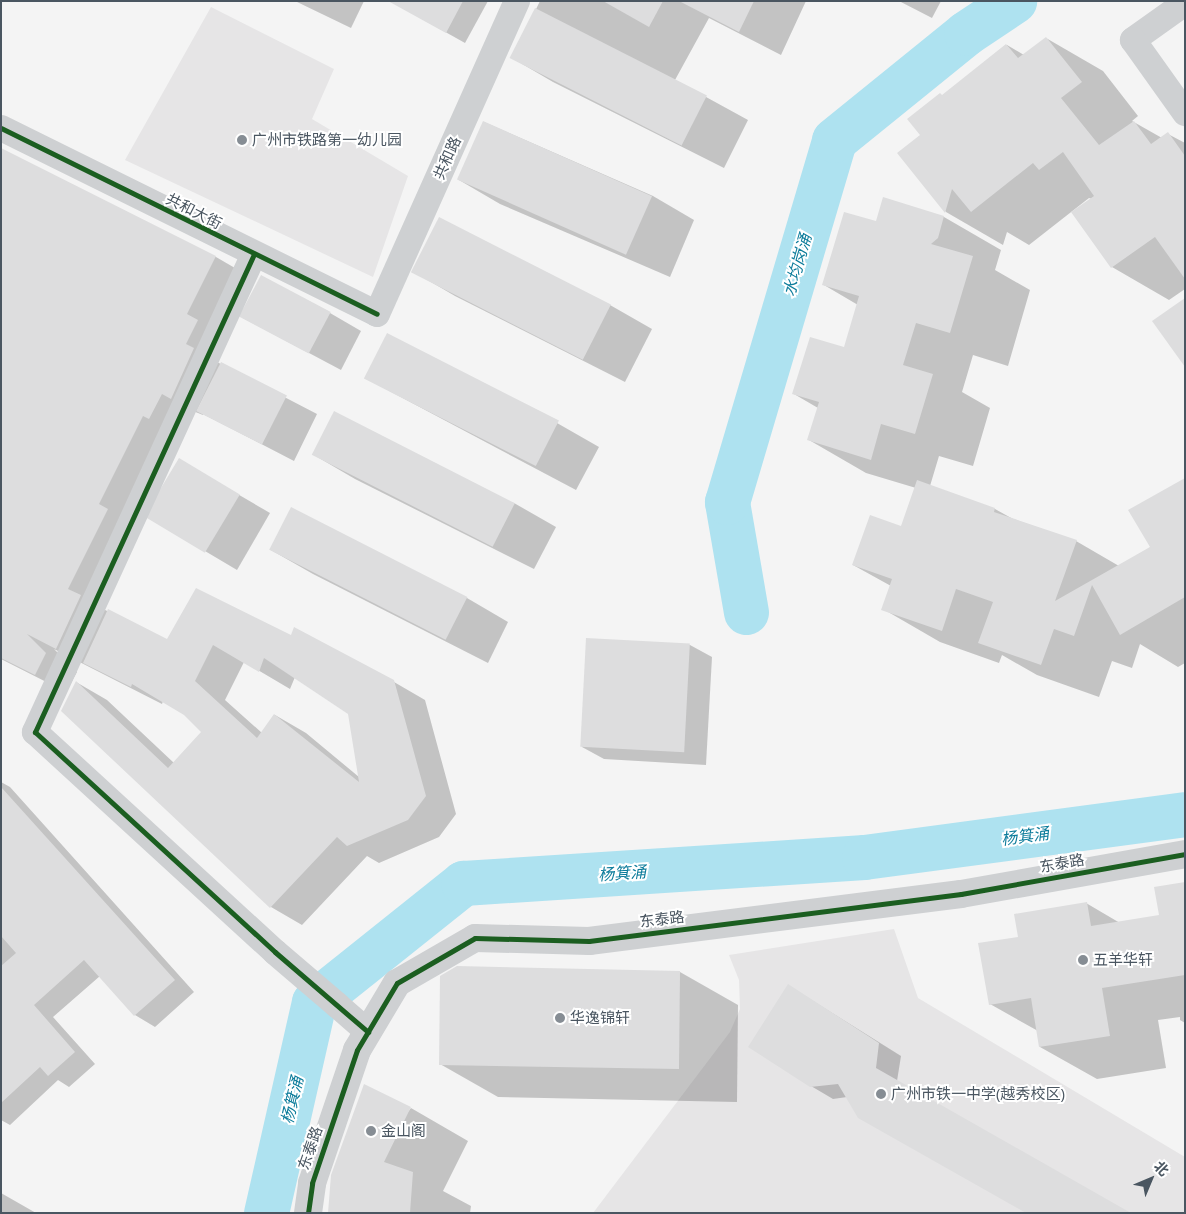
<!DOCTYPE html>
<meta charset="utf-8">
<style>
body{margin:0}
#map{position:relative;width:1186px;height:1214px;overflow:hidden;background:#f4f4f4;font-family:"Open Sans","Noto Sans SC",sans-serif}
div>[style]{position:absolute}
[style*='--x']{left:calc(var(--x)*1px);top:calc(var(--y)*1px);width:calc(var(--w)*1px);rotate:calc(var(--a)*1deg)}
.education>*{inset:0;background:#e6e5e6}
.shadow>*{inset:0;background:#0003}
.river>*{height:45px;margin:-22.5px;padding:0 22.5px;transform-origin:22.5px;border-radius:22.5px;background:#aee2f0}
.building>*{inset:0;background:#ddddde;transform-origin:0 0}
.minor>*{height:26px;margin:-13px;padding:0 13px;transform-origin:13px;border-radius:13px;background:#ced0d2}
.tertiary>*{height:28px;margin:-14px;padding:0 14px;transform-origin:14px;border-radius:14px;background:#ced0d2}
.minor-bridge>*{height:26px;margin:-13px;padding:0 13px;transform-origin:13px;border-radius:13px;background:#ced0d2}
.cycleway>*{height:5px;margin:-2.5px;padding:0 2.5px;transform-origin:2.5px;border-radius:2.5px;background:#1b5e20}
.dots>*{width:14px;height:14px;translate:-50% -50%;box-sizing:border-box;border:2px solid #fff;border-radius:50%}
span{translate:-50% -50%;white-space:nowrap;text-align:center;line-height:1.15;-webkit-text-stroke:4px #fff;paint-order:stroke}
.poi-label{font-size:15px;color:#4a5661}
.left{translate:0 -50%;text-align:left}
.street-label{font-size:15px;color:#4a5661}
.water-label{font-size:16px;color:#0c7c9b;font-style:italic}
.frame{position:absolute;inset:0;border:2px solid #4a5661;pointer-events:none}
.north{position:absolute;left:1126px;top:1154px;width:50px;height:50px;-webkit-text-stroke:4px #fff;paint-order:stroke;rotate:45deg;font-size:14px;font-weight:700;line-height:20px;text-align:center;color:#4a5661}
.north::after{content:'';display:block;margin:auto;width:18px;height:22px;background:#4a5661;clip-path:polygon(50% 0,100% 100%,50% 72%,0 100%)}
</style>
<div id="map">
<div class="education">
<i style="clip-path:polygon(211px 7px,334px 69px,312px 119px,408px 176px,373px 277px,125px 160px)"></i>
<i style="clip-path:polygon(894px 929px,918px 998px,1185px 1157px,1185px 1213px,593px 1213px,730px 1032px,740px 1009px,739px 980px,729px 955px)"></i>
</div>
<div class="shadow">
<i style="clip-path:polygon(295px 1px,364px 1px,351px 28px)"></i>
<i style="clip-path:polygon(390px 1px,488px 1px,465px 43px)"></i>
<i style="clip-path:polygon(540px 1px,806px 1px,781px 55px,709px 18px,675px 80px,748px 120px,724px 168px,553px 82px,512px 58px)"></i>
<i style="clip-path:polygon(899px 1px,941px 1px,932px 18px)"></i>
<i style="clip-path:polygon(1046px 38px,1103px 71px,1138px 116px,1132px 121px,1162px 138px,1168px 134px,1185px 143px,1185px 289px,1169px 300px,1112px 267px,1092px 199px,1089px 198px,1029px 245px,1007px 232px,1003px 245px,946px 212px,899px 153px,921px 135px,943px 96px,1007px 45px,1024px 55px)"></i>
<i style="clip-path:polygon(484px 122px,653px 196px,694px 220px,670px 277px,500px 204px,459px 180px)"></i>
<i style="clip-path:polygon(evenodd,1px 149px,216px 257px,247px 275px,217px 362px,317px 414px,294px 461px,203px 414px,203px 415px,193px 411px,99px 607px,168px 641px,291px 637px,394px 682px,425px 700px,456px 814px,439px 837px,379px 863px,367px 856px,302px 925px,271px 907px,76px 682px,107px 700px,174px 763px,203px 732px,185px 714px,163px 701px,162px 704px,54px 649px,77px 672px,66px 692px,1px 659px,1px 149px,244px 662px,290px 689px,295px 677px,349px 713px,359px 777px,306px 733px,275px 715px,262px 733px,225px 700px,244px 662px)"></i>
<i style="clip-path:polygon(884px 199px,944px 217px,1001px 250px,995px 270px,1030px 290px,1008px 366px,973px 355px,962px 392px,990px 408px,973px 466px,939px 456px,930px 486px,995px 509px,1013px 519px,1076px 541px,1119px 566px,1151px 547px,1185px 479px,1185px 663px,1178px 667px,1140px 644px,1132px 668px,1112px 661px,1099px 697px,1037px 675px,1002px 655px,999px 663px,940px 642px,883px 609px,891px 586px,853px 565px,902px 528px,916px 488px,866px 473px,809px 440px,818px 408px,794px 394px,845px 348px,858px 305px,824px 285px,876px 223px)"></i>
<i style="clip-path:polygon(414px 272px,610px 305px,652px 329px,625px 382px,455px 296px)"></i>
<i style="clip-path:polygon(330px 313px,361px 331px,341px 370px,243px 318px)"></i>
<i style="clip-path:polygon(365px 378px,557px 423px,599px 447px,576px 490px)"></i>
<i style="clip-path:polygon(314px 455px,514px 503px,556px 527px,534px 569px,355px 479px)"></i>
<i style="clip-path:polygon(210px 478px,270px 513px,237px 570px,151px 519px)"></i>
<i style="clip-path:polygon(292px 509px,467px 598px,508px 622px,488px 663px,313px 574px,271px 550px)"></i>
<i style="clip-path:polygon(587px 639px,690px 645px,712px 657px,706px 765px,604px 759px,582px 747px)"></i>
<i style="clip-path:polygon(1px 782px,10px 787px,194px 992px,155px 1027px,135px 1015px,100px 976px,53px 1017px,95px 1064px,69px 1087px,58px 1080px,10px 1125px,1px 1120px)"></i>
<i style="clip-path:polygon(1185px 883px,1185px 1023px,1180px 1020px,1180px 1017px,1158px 1020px,1166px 1068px,1097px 1079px,1040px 1047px,1038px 1031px,990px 1004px,1020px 938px,1086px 903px,1120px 923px,1161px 916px)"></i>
<i style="clip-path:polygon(457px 968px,680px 972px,738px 1005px,737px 1102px,498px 1097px,440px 1064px)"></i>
<i style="clip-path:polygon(789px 986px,901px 1056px,897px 1081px,847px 1097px,833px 1099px,811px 1086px)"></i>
<i style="clip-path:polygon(411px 1108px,468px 1141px,443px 1191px,471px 1206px,470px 1213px,330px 1213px)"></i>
<i style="clip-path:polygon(1px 1193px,36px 1213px,1px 1213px)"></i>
</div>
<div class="river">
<i style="--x:746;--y:612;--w:112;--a:-99.8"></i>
<i style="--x:727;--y:502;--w:377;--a:-73.5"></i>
<i style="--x:834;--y:140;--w:170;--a:-39"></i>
<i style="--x:966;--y:33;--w:58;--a:-33.7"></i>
<i style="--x:266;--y:1213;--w:216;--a:-77.2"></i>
<i style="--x:314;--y:1002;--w:191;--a:-38.6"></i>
<i style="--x:463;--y:883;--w:402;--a:-3.7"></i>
<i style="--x:864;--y:857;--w:324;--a:-7.6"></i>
</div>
<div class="building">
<i style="clip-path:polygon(388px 1px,463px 1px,446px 33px)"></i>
<i style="clip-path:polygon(603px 1px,663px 1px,649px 27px)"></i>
<i style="clip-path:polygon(679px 1px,754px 1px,739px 32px)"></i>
<i style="left:535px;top:8px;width:193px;height:56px;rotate:27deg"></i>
<i style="clip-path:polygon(1046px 37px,1082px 82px,1061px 98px,1099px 145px,1134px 121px,1151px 144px,1168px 132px,1185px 156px,1185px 279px,1155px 237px,1111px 268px,1071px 212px,1094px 196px,1063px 152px,1039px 170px,1033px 163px,971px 212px,952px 189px,945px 213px,897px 153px,920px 135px,907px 119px,940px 93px,942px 95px,1006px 44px,1018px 58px)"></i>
<i style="left:483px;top:121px;width:185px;height:64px;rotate:24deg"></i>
<i style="clip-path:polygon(1px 148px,216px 256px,187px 314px,198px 320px,186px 344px,194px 348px,171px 399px,162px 394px,149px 419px,143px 416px,99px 504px,108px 509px,68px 589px,81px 595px,56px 649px,27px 634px,46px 653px,35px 675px,1px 658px)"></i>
<i style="clip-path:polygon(883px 197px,944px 216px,938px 238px,931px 244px,973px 256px,950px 333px,916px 323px,903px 365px,933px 374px,915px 434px,881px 424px,871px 460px,807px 440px,819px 402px,792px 394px,810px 337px,844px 347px,859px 296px,822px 285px,844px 212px,876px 221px)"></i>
<i style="left:439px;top:217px;width:193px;height:62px;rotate:27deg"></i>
<i style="left:261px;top:275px;width:79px;height:47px;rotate:28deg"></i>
<i style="clip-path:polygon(1185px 298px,1185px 367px,1152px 321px)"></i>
<i style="left:387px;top:333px;width:193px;height:51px;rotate:27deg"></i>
<i style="left:221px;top:362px;width:74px;height:55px;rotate:27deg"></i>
<i style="left:334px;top:411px;width:203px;height:49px;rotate:27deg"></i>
<i style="left:179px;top:458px;width:71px;height:68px;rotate:31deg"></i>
<i style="clip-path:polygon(1185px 478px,1185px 597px,1120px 635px,1092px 585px,1074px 636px,1054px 629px,1041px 665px,978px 643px,993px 602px,956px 589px,942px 631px,881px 610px,892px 579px,852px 565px,870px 515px,901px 526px,917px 480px,995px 508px,994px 512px,1077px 540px,1055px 601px,1150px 547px,1128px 510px)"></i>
<i style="left:291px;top:507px;width:198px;height:48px;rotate:27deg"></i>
<i style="clip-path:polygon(evenodd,196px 588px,291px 635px,294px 627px,394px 680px,426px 796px,408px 820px,347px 846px,337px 837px,270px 908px,61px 711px,76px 681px,168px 768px,201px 732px,184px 715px,132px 684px,131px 687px,83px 663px,108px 609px,167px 639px,196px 588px,213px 645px,259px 672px,264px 658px,348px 714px,359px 782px,274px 714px,257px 738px,195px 681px,213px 645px)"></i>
<i style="left:586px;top:638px;width:104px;height:109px;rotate:3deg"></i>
<i style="clip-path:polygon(1px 787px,175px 980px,134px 1016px,84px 960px,34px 1005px,75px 1052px,48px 1076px,40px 1067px,1px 1103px,1px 966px,16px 953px,1px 936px)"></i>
<i style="clip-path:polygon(1185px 882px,1185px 975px,1102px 988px,1110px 1036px,1039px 1047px,1031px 998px,989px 1005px,978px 943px,1018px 937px,1014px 914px,1087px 902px,1091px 926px,1159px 915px,1154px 887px)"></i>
<i style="clip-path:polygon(457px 966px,680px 971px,679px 1069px,439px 1065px,440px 976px)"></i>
<i style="clip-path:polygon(788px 984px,879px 1043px,876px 1068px,1131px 1213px,1026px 1213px,858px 1118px,838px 1084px,810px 1087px,748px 1047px)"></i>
<i style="clip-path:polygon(364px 1084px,411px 1107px,384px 1162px,413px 1172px,410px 1213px,328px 1213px,331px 1175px)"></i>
</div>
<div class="minor">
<i style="--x:1185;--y:3;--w:64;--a:144.6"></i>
<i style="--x:1133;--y:40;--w:90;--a:54.5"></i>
<i style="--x:1;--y:128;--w:419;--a:26.3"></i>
<i style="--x:377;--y:314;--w:343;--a:-65.9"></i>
<i style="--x:254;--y:254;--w:526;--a:114.62"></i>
<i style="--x:35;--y:732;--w:326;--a:42.5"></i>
<i style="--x:337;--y:1005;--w:41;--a:41.1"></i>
</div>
<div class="tertiary">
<i style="--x:308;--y:1213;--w:30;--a:-82"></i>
<i style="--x:312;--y:1183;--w:140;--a:-71.3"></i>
<i style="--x:357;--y:1050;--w:78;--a:-59.2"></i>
<i style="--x:397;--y:983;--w:90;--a:-30"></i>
<i style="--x:475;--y:938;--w:114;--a:1.5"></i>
<i style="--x:589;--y:941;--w:375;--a:-7.2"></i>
<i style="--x:961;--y:894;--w:228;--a:-10.1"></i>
</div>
<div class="minor-bridge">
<i style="--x:275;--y:952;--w:82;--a:40.5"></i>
</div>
<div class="cycleway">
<i style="--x:1;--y:128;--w:419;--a:26.3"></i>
<i style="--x:254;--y:254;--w:526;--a:114.62"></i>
<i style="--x:35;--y:732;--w:326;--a:42.5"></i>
<i style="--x:275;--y:952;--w:123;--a:40.7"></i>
<i style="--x:308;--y:1213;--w:30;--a:-82"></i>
<i style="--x:312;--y:1183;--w:140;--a:-71.3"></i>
<i style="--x:357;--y:1050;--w:78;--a:-59.2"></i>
<i style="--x:397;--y:983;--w:90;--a:-30"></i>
<i style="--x:475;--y:938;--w:114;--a:1.5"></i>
<i style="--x:589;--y:941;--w:375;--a:-7.2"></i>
<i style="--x:961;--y:894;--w:228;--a:-10.1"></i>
</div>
<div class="dots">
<i style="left:242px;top:140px;background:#868d94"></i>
<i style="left:1083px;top:960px;background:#868d94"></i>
<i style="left:560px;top:1018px;background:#868d94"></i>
<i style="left:881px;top:1094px;background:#868d94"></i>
<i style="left:371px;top:1131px;background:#868d94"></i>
</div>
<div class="poi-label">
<span class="left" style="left:252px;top:140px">广州市铁路第一幼儿园</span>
<span class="left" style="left:1093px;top:960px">五羊华轩</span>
<span class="left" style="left:570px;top:1018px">华逸锦轩</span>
<span class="left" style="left:891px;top:1094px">广州市铁一中学(越秀校区)</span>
<span class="left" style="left:381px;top:1131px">金山阁</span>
</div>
<div class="street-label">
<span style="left:447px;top:158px;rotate:-66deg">共和路</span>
<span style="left:194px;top:211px;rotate:27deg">共和大街</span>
<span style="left:1062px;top:863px;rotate:-10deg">东泰路</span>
<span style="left:662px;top:919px;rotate:-7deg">东泰路</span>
<span style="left:310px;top:1148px;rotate:-71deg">东泰路</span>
</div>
<div class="water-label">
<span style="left:797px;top:265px;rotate:-74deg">水均岗涌</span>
<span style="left:1025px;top:836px;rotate:-8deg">杨箕涌</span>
<span style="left:622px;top:873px;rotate:-4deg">杨箕涌</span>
<span style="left:292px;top:1100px;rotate:-77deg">杨箕涌</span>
</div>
<div class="frame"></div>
<div class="north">北</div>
</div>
